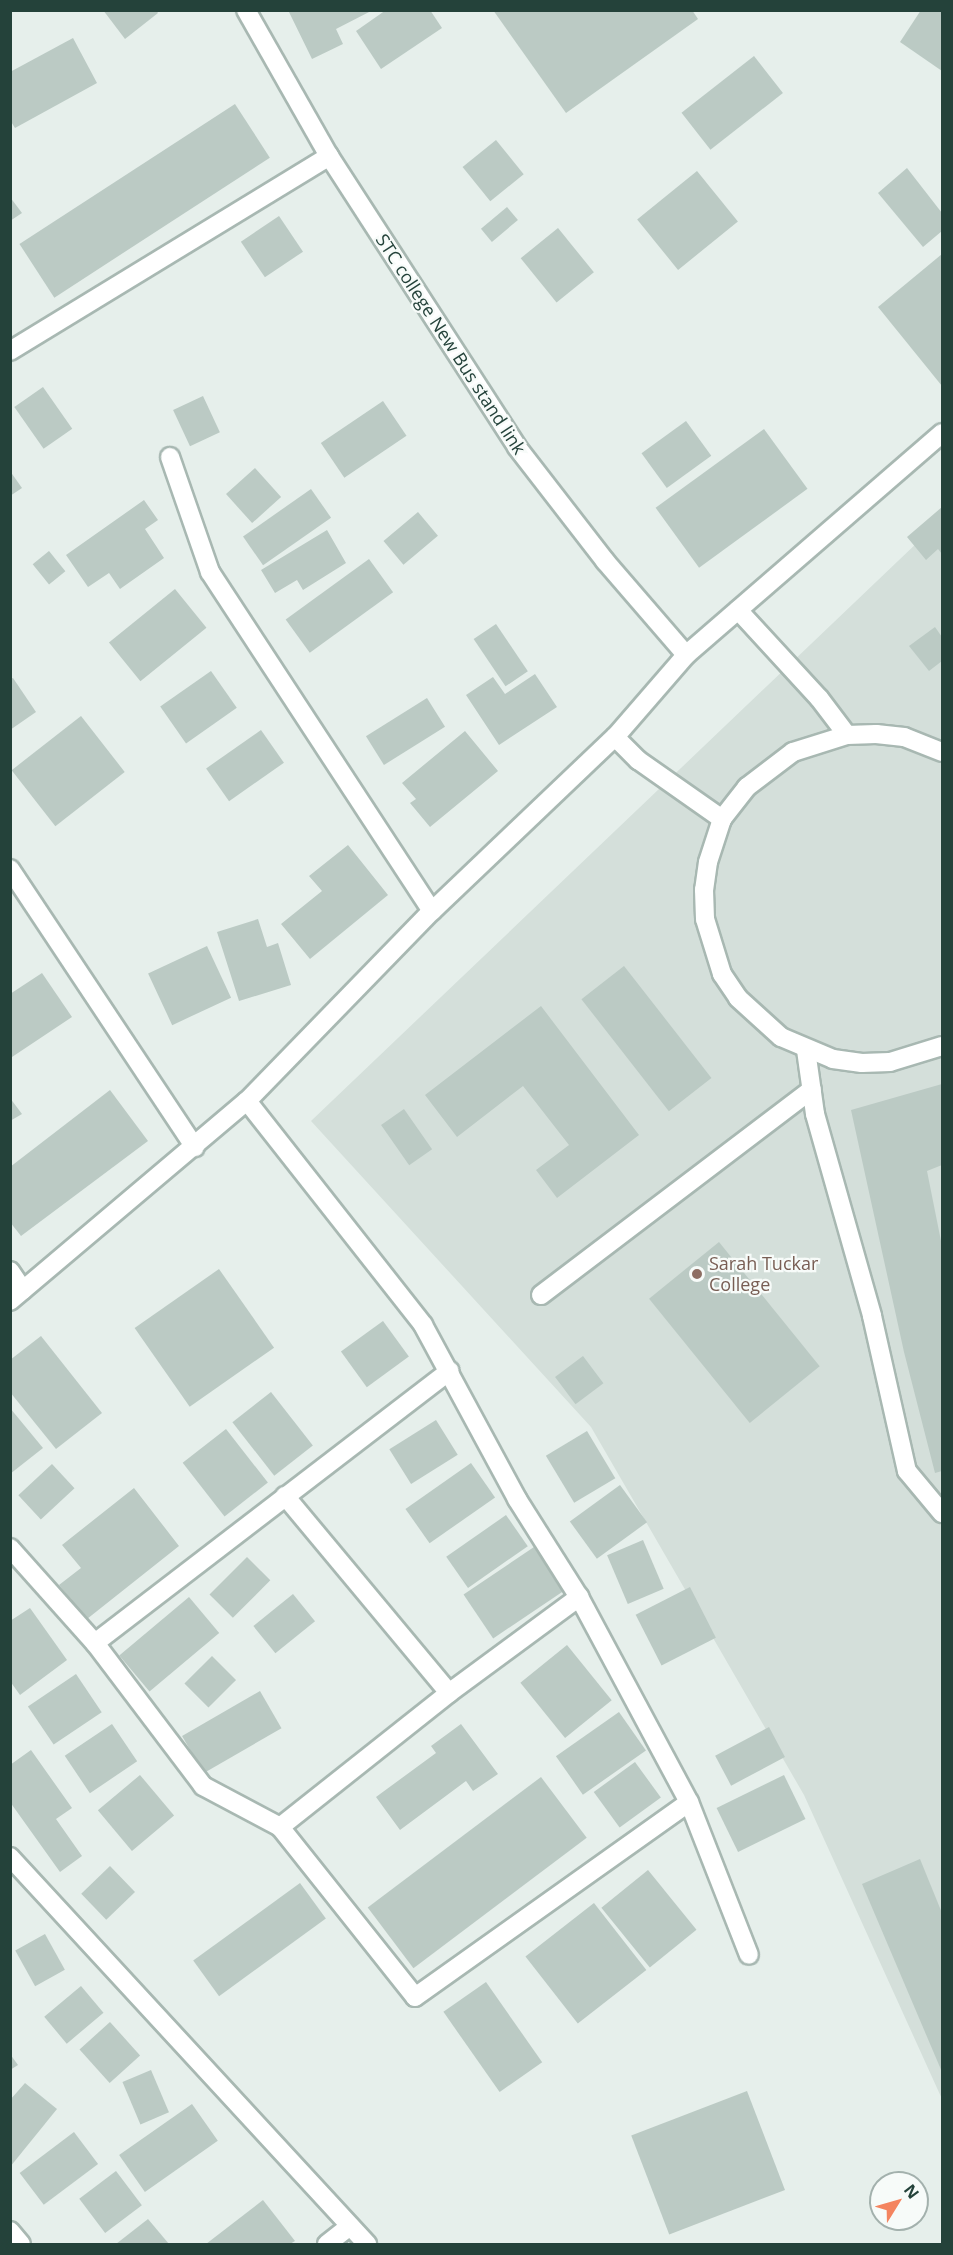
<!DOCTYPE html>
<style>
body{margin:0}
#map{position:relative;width:953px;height:2255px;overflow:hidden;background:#e6efeb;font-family:"Open Sans",sans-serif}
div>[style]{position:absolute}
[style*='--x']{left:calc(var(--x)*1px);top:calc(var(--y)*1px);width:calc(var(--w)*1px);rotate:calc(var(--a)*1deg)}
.built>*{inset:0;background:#d4dfda}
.building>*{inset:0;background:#bbcac4;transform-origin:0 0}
.roads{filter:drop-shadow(2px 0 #a8b8b2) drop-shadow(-2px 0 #a8b8b2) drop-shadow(0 2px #a8b8b2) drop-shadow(0 -2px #a8b8b2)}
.street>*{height:18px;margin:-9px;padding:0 9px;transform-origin:9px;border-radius:9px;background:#fff}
.secondary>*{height:18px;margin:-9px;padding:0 9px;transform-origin:9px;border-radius:9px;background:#fff}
.dots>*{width:16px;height:16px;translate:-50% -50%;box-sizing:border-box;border:3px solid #f7fbf9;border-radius:50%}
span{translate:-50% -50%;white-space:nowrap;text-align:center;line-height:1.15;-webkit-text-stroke:4.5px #f7fbf9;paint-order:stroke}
.street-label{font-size:18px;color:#24423a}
.education-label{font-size:18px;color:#785e54}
.left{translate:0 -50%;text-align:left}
.frame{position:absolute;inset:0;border:12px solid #24423a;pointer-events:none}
.north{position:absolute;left:869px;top:2171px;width:60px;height:60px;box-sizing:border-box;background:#f7fbf9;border:2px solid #a3b1ad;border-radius:50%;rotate:53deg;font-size:16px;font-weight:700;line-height:24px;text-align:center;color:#24423a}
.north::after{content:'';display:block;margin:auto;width:21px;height:27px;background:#f4845f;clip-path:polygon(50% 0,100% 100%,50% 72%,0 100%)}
</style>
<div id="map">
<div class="built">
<i style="clip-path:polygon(942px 519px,942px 2099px,804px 1795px,591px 1427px,311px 1121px)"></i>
</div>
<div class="building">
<i style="clip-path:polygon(103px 10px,156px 10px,158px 13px,125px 39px)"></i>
<i style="clip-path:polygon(288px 10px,373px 10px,336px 29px,343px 44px,312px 59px)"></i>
<i style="clip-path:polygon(386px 10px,430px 10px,442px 28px,381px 69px,356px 31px)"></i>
<i style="clip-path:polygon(493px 10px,692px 10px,698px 19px,566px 113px)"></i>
<i style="clip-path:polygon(921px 10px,942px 10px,942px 71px,900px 42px)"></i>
<i style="clip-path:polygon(73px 38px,97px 83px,15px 128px,10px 120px,10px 72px)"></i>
<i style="left:754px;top:56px;width:47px;height:92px;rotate:52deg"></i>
<i style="left:235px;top:104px;width:64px;height:257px;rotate:57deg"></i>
<i style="left:496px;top:140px;width:44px;height:43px;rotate:51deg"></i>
<i style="clip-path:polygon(907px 168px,942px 213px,942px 231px,923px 247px,878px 193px)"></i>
<i style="left:697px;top:171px;width:65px;height:77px;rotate:51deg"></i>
<i style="clip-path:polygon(10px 197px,22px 213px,10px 221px)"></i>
<i style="left:507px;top:207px;width:17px;height:34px;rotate:50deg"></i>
<i style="left:279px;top:216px;width:43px;height:46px;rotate:56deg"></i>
<i style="left:558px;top:228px;width:57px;height:48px;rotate:51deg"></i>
<i style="clip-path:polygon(942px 254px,942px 386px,878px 307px)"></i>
<i style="left:43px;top:387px;width:51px;height:35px;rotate:55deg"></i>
<i style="left:203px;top:396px;width:40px;height:33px;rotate:65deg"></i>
<i style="left:383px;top:401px;width:42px;height:75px;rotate:56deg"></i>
<i style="left:686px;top:421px;width:43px;height:55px;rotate:54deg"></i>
<i style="left:764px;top:429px;width:74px;height:134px;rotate:54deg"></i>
<i style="left:255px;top:468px;width:39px;height:39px;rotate:48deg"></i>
<i style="clip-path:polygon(10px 471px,22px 488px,10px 496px)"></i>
<i style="left:311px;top:489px;width:35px;height:83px;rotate:55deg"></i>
<i style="clip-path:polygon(144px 500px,158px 520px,145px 529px,164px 558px,120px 589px,109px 573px,88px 587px,66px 555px)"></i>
<i style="clip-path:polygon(942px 507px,942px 554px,938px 549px,926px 560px,907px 537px)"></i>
<i style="left:418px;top:512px;width:31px;height:45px;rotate:50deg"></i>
<i style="clip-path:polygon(327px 530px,346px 563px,303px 590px,297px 580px,275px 593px,261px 570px)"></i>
<i style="left:49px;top:551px;width:26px;height:21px;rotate:51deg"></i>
<i style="left:369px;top:559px;width:41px;height:103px;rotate:54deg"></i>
<i style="left:175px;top:589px;width:50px;height:85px;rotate:51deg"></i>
<i style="left:496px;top:624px;width:57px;height:27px;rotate:56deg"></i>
<i style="clip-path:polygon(935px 627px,942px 637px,942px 661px,929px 671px,909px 646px)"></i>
<i style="left:211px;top:671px;width:45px;height:62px;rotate:55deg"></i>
<i style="clip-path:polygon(535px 674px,557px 707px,499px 745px,466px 695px,493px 677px,505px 694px)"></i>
<i style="clip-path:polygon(13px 678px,36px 712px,10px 730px,10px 679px)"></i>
<i style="left:427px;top:698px;width:34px;height:72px;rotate:58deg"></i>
<i style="left:81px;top:716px;width:71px;height:88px;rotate:52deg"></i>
<i style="left:261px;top:730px;width:40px;height:67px;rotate:55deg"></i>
<i style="clip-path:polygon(465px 731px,498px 771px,430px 827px,410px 803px,416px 799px,402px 783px)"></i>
<i style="clip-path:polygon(348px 845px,388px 895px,310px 959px,281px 924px,322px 891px,309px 876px)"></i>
<i style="clip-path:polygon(258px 919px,267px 947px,278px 943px,291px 985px,239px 1001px,217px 932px)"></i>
<i style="left:207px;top:946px;width:57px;height:65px;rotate:65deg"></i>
<i style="left:624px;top:966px;width:142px;height:54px;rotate:52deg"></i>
<i style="clip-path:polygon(42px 973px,72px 1017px,12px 1057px,10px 994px)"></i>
<i style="clip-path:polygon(541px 1006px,639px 1135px,557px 1198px,536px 1170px,569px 1145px,523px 1086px,457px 1137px,425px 1095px)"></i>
<i style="clip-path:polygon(942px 1084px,942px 1165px,927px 1171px,942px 1246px,942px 1471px,935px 1473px,904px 1352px,851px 1110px)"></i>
<i style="clip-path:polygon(110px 1090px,148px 1141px,21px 1236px,10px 1222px,10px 1167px)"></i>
<i style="clip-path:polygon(10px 1098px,22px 1114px,10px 1121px)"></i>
<i style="left:404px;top:1109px;width:49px;height:28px;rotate:55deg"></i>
<i style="left:719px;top:1242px;width:160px;height:90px;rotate:51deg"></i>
<i style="left:219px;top:1269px;width:96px;height:103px;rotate:55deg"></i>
<i style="left:383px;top:1321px;width:44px;height:52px;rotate:54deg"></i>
<i style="clip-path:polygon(41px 1336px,102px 1413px,56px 1449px,10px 1392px,10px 1360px)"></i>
<i style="left:583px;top:1356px;width:34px;height:35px;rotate:53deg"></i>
<i style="left:271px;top:1392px;width:68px;height:49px;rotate:52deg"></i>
<i style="clip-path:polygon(10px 1408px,43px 1448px,10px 1474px)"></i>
<i style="left:436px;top:1420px;width:41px;height:55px;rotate:58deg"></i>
<i style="left:226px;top:1429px;width:68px;height:55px;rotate:52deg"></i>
<i style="left:587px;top:1431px;width:55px;height:48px;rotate:59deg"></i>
<i style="left:471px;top:1463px;width:42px;height:80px;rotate:55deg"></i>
<i style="left:52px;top:1464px;width:33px;height:46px;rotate:47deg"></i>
<i style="left:620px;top:1485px;width:46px;height:62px;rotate:54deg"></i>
<i style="clip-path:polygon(134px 1488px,179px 1546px,87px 1619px,59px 1585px,81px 1568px,62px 1545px)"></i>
<i style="left:506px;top:1515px;width:38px;height:73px;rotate:55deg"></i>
<i style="left:643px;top:1540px;width:53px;height:39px;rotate:67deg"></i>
<i style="left:534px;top:1547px;width:53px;height:85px;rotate:56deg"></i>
<i style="left:247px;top:1557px;width:33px;height:53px;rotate:45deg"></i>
<i style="left:690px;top:1587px;width:57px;height:61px;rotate:63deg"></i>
<i style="left:293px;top:1594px;width:35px;height:51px;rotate:51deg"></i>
<i style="left:189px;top:1597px;width:47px;height:91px;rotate:50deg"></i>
<i style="clip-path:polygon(30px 1608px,67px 1660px,20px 1695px,10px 1681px,10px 1621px)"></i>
<i style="left:567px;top:1645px;width:71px;height:60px;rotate:51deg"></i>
<i style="left:212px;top:1656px;width:34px;height:39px;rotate:45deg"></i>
<i style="left:76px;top:1674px;width:46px;height:58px;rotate:56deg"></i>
<i style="left:260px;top:1691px;width:43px;height:90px;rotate:60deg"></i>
<i style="left:619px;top:1712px;width:47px;height:77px;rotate:55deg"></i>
<i style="left:112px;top:1724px;width:45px;height:57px;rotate:56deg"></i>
<i style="clip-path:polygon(461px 1724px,498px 1774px,473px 1791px,466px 1781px,400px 1830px,376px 1797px,436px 1753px,431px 1746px)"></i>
<i style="left:769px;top:1727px;width:34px;height:61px;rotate:62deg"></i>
<i style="clip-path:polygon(31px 1750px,72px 1808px,56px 1819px,82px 1856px,60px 1872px,10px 1802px,10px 1765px)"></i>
<i style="left:635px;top:1762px;width:44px;height:51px;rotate:54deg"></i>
<i style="left:140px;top:1775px;width:53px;height:55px;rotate:50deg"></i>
<i style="left:784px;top:1775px;width:49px;height:75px;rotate:64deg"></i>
<i style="left:541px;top:1777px;width:76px;height:217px;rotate:53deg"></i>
<i style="clip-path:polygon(920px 1859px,942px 1913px,942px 2072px,862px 1884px)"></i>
<i style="left:110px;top:1866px;width:36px;height:40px;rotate:46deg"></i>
<i style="left:648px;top:1870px;width:77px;height:60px;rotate:51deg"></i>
<i style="left:300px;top:1883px;width:44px;height:132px;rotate:54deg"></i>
<i style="left:594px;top:1903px;width:85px;height:87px;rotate:52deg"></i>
<i style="left:45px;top:1934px;width:41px;height:34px;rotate:61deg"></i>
<i style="left:486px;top:1982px;width:98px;height:52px;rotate:55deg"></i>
<i style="left:81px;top:1986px;width:35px;height:48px;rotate:50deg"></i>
<i style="left:110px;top:2022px;width:45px;height:41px;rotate:48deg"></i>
<i style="clip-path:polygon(10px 2054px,18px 2065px,10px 2070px)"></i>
<i style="left:151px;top:2070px;width:46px;height:31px;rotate:67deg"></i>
<i style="clip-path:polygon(25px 2083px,57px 2109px,10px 2167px,10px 2100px)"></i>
<i style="left:747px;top:2091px;width:106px;height:124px;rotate:69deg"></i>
<i style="left:192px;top:2104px;width:45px;height:89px;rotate:55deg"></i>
<i style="left:74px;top:2132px;width:40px;height:68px;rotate:53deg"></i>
<i style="left:116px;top:2171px;width:43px;height:46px;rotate:53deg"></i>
<i style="clip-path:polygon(263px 2200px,295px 2241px,290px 2244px,206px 2244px)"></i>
<i style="clip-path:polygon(148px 2219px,169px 2244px,116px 2244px)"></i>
</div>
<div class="roads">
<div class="street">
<i style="--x:10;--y:351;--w:374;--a:-31.4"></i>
<i style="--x:170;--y:457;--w:122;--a:70.8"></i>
<i style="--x:210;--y:572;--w:405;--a:56.8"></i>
<i style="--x:738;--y:610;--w:120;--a:47.4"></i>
<i style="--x:819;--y:698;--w:46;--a:52.9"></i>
<i style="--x:615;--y:737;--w:33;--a:45"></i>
<i style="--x:638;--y:760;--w:103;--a:35.1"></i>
<i style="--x:942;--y:752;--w:41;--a:-158.5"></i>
<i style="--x:904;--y:737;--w:28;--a:-174"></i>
<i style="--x:876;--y:734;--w:29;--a:178"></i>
<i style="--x:847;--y:735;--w:57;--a:162.5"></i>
<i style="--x:793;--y:752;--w:58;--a:142.7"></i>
<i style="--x:747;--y:787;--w:41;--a:128"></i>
<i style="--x:722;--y:819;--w:45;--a:108"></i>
<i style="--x:708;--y:862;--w:28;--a:98"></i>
<i style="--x:704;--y:890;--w:29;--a:88"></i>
<i style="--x:705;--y:919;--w:58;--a:72.8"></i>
<i style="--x:722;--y:974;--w:29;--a:56"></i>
<i style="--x:738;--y:998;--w:58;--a:42.2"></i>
<i style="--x:781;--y:1037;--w:56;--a:22.9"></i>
<i style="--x:833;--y:1059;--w:29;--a:8"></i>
<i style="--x:862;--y:1063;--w:28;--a:-2"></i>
<i style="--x:890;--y:1062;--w:54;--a:-17.1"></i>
<i style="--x:10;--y:869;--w:334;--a:56.4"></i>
<i style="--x:806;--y:1050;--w:65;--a:82"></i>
<i style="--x:815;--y:1114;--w:210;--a:74.2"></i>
<i style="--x:872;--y:1316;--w:159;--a:77.3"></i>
<i style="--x:907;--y:1471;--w:55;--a:50.2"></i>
<i style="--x:247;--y:1101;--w:285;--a:51.8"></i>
<i style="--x:423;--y:1325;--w:198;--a:61.6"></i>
<i style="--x:517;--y:1499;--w:116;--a:57.7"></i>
<i style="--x:579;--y:1597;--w:233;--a:61.8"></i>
<i style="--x:689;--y:1802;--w:164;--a:68.6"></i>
<i style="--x:10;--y:1271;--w:23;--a:56"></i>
<i style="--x:541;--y:1295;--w:340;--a:-37.2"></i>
<i style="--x:285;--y:1496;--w:256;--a:50.2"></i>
<i style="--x:10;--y:1548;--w:127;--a:48.2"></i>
<i style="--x:95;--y:1643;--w:179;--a:52.9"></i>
<i style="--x:203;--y:1786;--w:87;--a:28"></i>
<i style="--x:280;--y:1827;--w:217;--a:51.5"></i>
<i style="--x:415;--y:1997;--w:336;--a:-35.4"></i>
<i style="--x:95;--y:1643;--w:447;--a:-37.5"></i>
<i style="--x:280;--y:1827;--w:216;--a:-38.4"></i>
<i style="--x:449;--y:1693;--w:162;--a:-36.4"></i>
<i style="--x:10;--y:1857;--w:527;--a:47.31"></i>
<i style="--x:10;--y:2231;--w:17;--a:50"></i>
<i style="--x:327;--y:2244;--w:29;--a:-38"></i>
</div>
<div class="secondary">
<i style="--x:246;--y:10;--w:168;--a:60.4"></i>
<i style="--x:329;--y:156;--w:346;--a:57.1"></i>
<i style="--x:517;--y:447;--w:144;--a:52.3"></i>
<i style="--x:605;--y:561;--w:124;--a:49.2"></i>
<i style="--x:10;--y:1301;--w:310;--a:-40.2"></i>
<i style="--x:247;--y:1101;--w:265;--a:-45.8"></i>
<i style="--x:432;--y:911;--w:253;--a:-43.6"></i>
<i style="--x:615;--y:737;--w:108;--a:-49.1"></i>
<i style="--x:686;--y:655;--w:339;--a:-40.9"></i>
</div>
</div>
<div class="dots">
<i style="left:697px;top:1274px;background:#8d6e63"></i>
</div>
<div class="street-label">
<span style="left:451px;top:344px;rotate:57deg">STC college New Bus stand link</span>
</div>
<div class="education-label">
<span class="left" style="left:709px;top:1274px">Sarah Tuckar<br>College</span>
</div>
<div class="frame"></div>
<div class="north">N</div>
</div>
